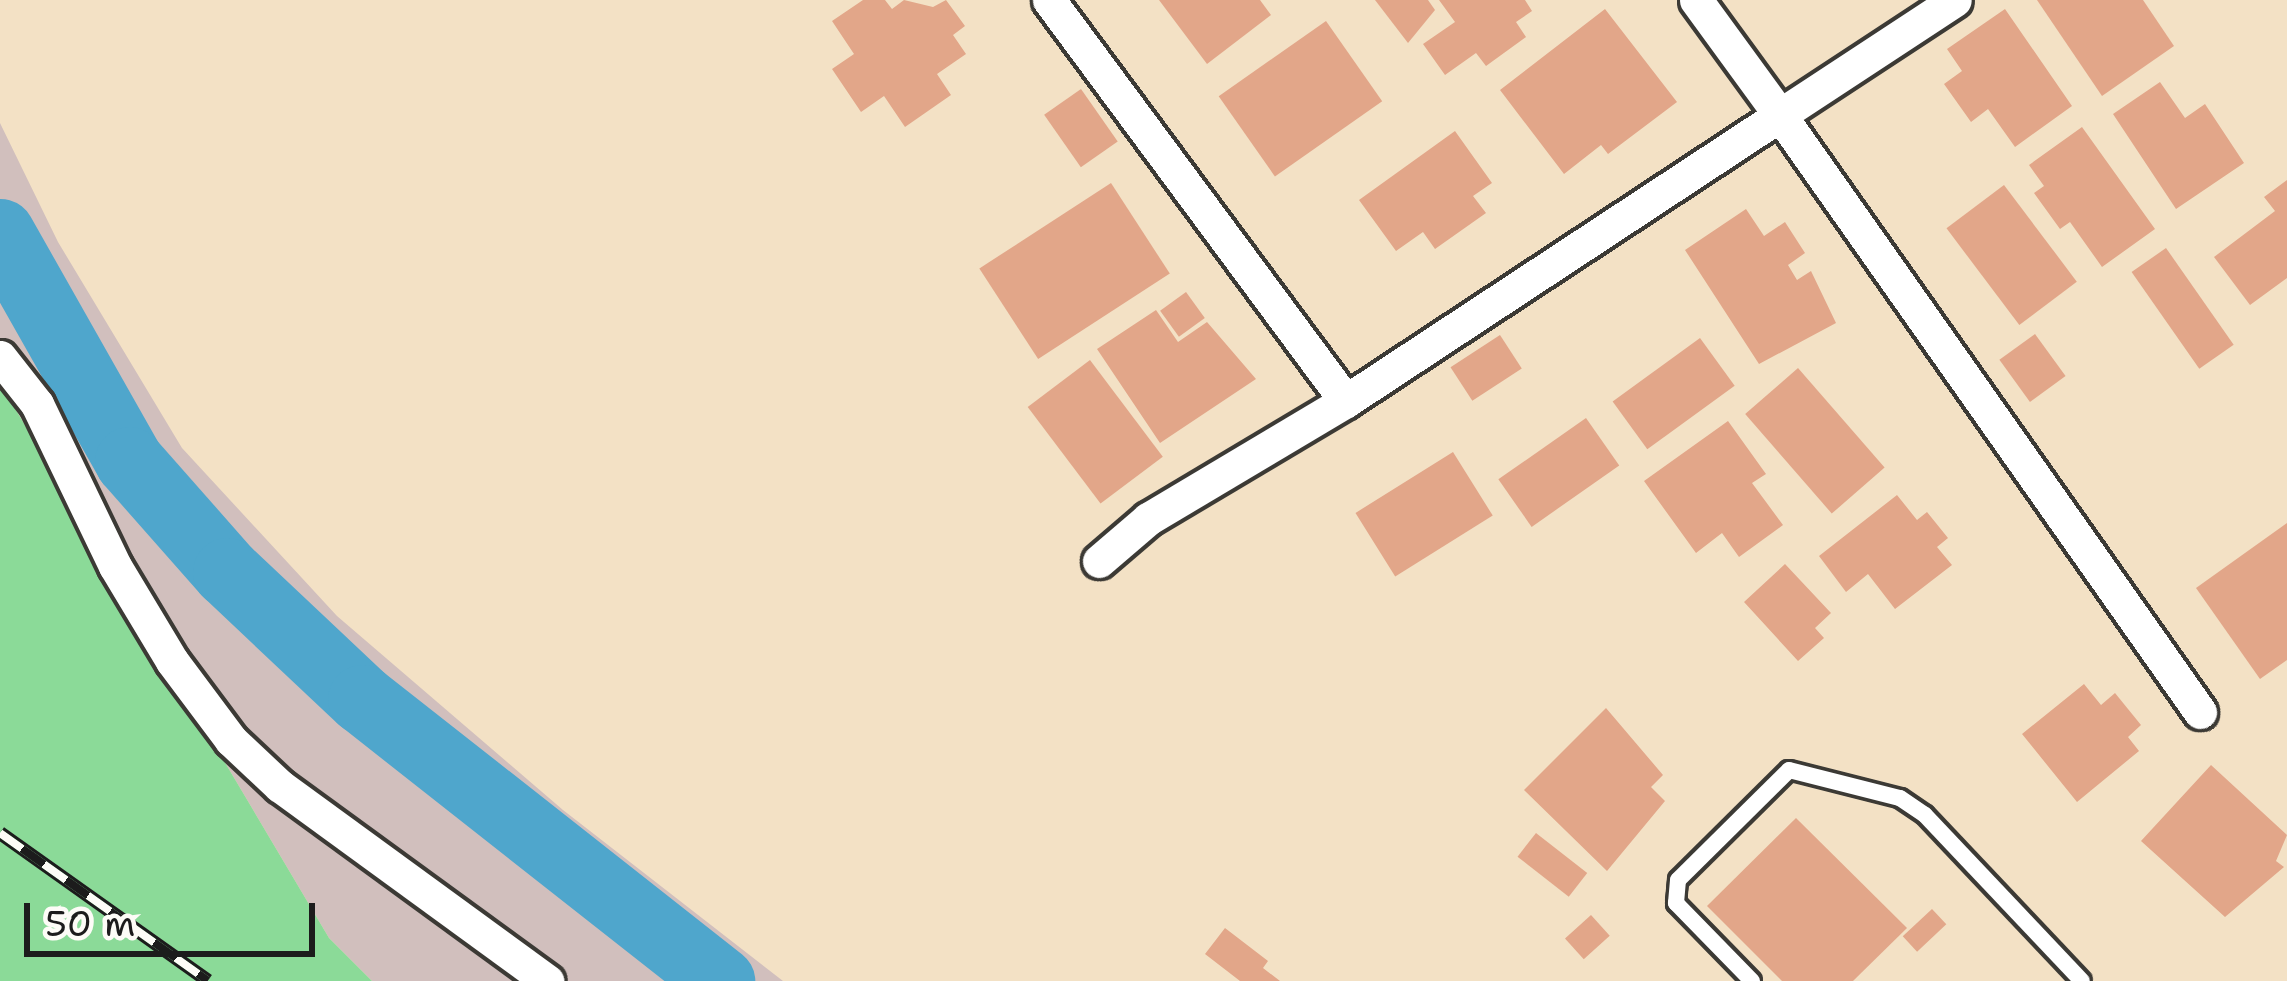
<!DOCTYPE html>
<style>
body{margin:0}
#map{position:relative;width:2287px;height:981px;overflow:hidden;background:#f3e1c5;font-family:"Shantell Sans",sans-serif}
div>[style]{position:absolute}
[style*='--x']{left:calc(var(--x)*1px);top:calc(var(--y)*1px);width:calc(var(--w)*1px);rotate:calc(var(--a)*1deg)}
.industrial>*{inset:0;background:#d1bfbd}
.green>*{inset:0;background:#8bda98}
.river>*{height:69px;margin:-34.5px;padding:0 34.5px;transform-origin:34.5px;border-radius:34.5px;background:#4fa6cc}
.building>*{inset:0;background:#e2a689;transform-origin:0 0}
.roads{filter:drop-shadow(3px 0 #3c3a35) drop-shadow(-3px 0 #3c3a35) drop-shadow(0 3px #3c3a35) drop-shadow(0 -3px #3c3a35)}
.lane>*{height:16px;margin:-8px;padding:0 8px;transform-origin:8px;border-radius:8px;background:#fff}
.street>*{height:33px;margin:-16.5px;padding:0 16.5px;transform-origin:16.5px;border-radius:16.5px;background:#fff}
.rail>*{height:14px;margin-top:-7px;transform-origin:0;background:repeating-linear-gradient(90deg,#fdfcf7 0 27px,#1c1c1c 0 54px);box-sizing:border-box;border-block:3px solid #1c1c1c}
span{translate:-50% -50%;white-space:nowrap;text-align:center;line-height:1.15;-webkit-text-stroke:12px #fdfcf7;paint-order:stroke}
.scale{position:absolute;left:24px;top:903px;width:291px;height:54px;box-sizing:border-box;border:6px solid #1c1c1c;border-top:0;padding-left:15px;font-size:36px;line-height:42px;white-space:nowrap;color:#1c1c1c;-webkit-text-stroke:9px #fdfcf7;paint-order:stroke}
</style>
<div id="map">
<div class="industrial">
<i style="clip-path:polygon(0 123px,58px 242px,182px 448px,337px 616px,563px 810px,783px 981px,372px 981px,329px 938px,0 383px)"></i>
</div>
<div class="green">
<i style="clip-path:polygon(0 383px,329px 938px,372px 981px,0 981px)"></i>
</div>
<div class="river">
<i style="--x:0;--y:233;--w:262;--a:60.5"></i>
<i style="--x:129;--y:461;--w:148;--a:48.6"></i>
<i style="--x:227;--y:572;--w:185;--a:43.3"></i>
<i style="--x:362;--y:699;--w:456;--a:38.2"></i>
</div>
<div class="building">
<i style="clip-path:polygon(863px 0,885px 0,892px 9px,904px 0,933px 7px,946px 0,965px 26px,953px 35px,966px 54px,937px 74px,951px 95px,905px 127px,884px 96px,861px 112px,832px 69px,854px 54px,832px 21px)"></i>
<i style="clip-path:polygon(1159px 0,1260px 0,1271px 15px,1207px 64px)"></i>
<i style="clip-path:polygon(1375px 0,1428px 0,1435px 10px,1408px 43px)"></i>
<i style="clip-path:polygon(1439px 0,1525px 0,1532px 11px,1516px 22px,1526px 37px,1486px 66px,1476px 53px,1445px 75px,1423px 44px,1455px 22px)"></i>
<i style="clip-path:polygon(2037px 0,2143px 0,2174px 46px,2102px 96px)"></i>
<i style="clip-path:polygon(1605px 9px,1677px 102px,1608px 154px,1601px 145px,1564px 174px,1500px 90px)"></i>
<i style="clip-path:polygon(2005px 9px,2072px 106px,2015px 147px,1988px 109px,1971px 122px,1944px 84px,1962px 71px,1947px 49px)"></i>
<i style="left:1326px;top:21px;width:98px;height:131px;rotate:55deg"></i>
<i style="clip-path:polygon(2160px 82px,2185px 118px,2205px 104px,2244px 163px,2176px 209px,2113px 114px)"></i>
<i style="left:1081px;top:89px;width:64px;height:45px;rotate:55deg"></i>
<i style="clip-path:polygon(2082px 127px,2155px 229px,2102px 267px,2070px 222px,2060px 229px,2034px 193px,2044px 186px,2029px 165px)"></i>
<i style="clip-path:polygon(1455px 131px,1492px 183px,1473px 196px,1486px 213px,1435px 249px,1423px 232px,1396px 251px,1359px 200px)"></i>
<i style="clip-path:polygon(2287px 180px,2287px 278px,2250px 305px,2214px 257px,2275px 211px,2264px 197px)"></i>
<i style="left:1111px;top:183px;width:108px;height:157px;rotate:57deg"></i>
<i style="left:2004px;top:185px;width:121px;height:72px;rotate:53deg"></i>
<i style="clip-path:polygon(1746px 209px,1764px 236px,1785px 222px,1805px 253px,1788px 265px,1797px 280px,1811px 271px,1836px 323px,1759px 364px,1685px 250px)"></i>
<i style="left:2166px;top:248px;width:118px;height:42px;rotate:55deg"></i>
<i style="left:1186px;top:292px;width:32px;height:32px;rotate:54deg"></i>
<i style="clip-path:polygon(1156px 310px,1178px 342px,1207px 322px,1256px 379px,1160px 443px,1097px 349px)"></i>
<i style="left:2035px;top:334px;width:52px;height:44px;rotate:54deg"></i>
<i style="left:1500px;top:335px;width:40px;height:59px;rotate:57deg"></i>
<i style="left:1700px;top:338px;width:59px;height:108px;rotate:54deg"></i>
<i style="left:1090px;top:360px;width:121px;height:78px;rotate:53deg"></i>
<i style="left:1798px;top:368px;width:132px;height:70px;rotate:49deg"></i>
<i style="left:1586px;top:418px;width:58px;height:107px;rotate:55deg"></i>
<i style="clip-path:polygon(1728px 421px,1766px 474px,1752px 483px,1783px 525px,1739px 557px,1722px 533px,1696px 553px,1644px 481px)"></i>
<i style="left:1453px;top:452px;width:75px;height:115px;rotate:58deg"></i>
<i style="clip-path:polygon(1897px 495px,1917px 520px,1927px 512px,1948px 538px,1937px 547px,1952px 565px,1895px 609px,1868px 574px,1846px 592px,1819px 556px)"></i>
<i style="clip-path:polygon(2287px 523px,2287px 660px,2260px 679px,2196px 588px)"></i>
<i style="clip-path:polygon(1785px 564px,1831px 613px,1815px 628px,1824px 638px,1798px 661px,1744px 602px)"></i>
<i style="clip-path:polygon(2084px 684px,2101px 705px,2115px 693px,2141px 725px,2128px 737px,2139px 751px,2077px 802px,2022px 734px)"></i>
<i style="clip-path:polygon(1606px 708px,1663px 775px,1651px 787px,1665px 801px,1607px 871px,1524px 790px)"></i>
<i style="clip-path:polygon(2211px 765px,2287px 835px,2276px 861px,2284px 867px,2225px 917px,2141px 841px)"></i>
<i style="clip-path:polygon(1796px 818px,1907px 928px,1853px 981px,1782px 981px,1707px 906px)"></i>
<i style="left:1536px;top:833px;width:65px;height:30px;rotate:38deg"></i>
<i style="left:1932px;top:909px;width:21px;height:40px;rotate:47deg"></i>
<i style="left:1591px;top:915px;width:28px;height:35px;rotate:48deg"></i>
<i style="clip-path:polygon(1225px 928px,1268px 961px,1263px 968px,1280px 981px,1240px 981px,1205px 954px)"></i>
</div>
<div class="roads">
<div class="lane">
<i style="--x:1752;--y:981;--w:109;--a:-134.3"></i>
<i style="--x:1676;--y:903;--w:23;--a:-85"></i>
<i style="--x:1678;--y:880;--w:156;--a:-44.7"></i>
<i style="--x:1789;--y:770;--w:114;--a:14.2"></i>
<i style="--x:1900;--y:798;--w:30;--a:34"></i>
<i style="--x:1925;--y:815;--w:228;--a:46.6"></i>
</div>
<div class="street">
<i style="--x:1049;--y:0;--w:499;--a:53.5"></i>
<i style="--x:1346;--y:401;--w:520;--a:-33.38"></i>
<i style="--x:1780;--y:115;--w:730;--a:54.87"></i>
<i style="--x:1696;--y:0;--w:142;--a:53.9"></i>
<i style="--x:1780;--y:115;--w:209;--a:-33.3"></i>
<i style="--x:0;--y:357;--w:60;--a:51.8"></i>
<i style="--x:37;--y:404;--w:180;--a:64.3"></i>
<i style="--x:115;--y:566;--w:111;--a:59"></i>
<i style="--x:172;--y:661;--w:99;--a:53.2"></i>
<i style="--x:231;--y:740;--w:67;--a:43.2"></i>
<i style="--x:280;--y:786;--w:331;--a:36.1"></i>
<i style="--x:1099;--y:561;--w:65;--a:-40.6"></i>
<i style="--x:1148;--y:519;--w:230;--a:-30.8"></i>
</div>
</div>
<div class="rail">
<i style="--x:0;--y:833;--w:255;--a:35.4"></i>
</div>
<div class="scale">50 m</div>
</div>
